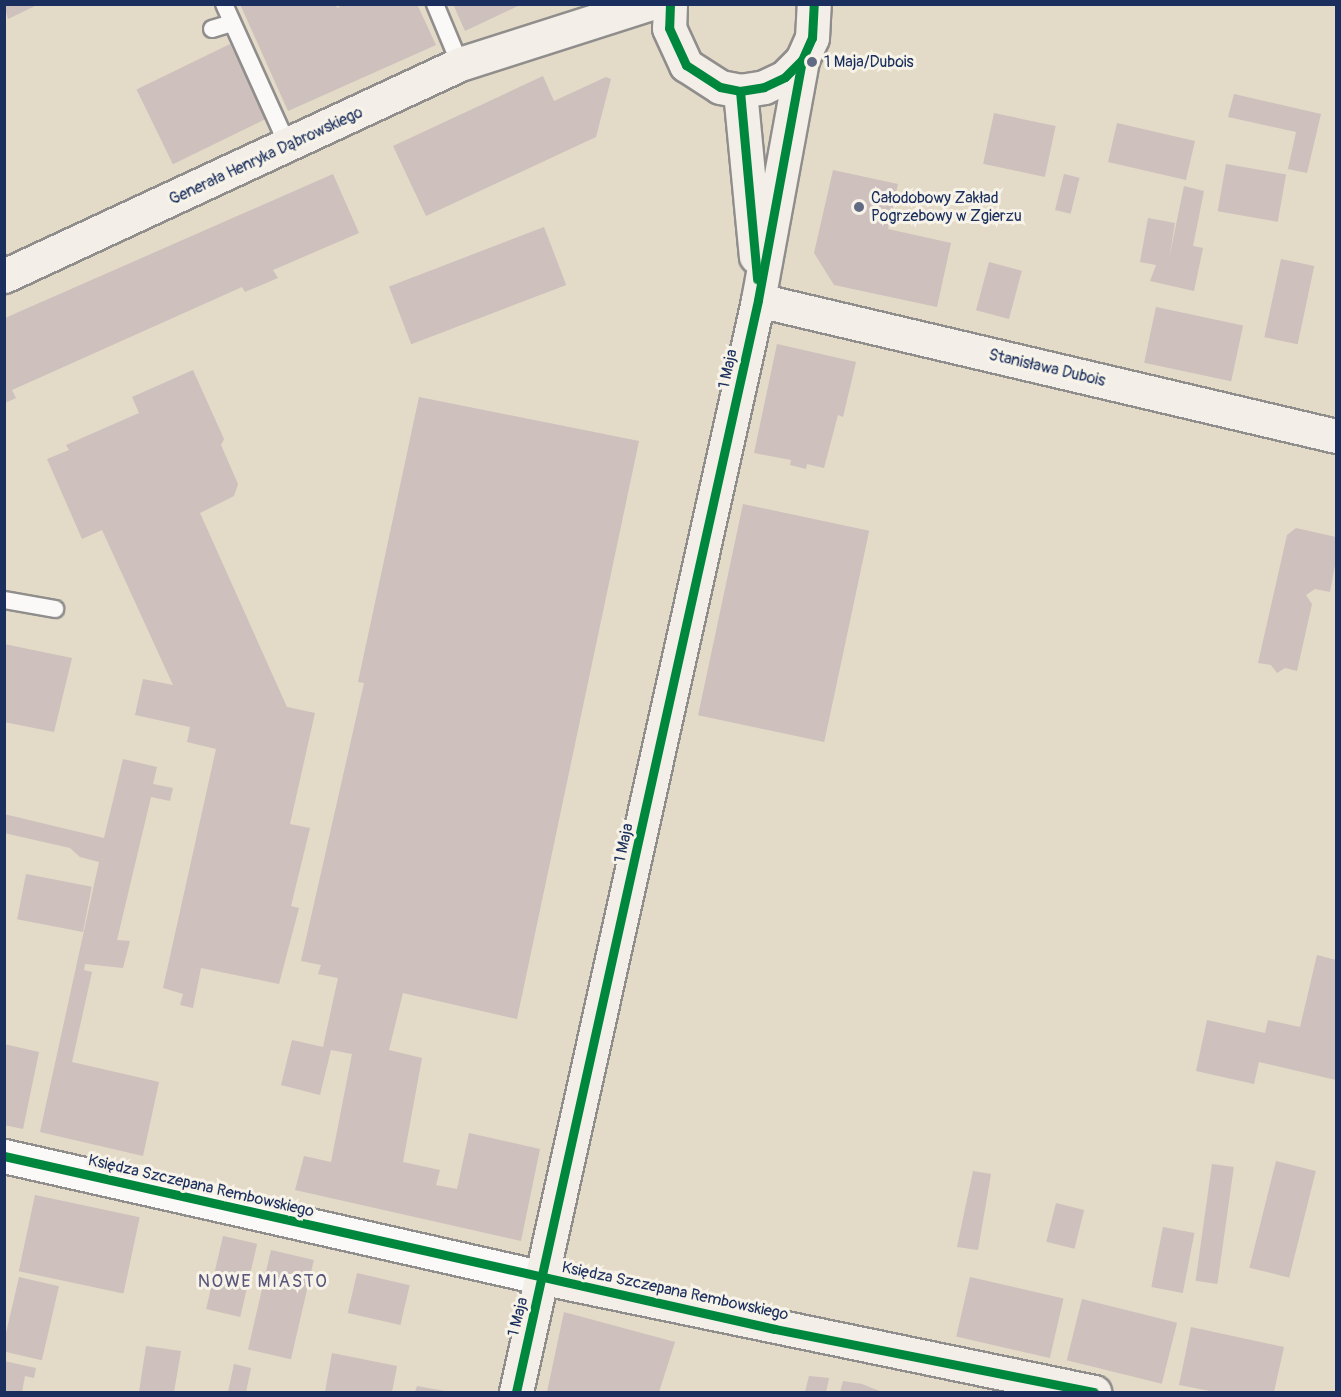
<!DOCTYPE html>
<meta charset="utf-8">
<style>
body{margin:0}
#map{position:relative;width:1341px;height:1397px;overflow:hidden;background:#e4dac8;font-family:Pangolin,sans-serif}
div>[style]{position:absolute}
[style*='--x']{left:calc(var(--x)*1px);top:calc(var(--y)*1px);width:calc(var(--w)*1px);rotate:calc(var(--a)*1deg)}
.building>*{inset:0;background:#cdc0bd;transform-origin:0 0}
.roads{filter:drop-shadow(2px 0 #908e8d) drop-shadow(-2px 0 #908e8d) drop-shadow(0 2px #908e8d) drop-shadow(0 -2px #908e8d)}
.lane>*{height:16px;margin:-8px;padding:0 8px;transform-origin:8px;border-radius:8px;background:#fbf9f7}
.street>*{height:33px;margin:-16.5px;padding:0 16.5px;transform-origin:16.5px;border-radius:16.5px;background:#fbf9f7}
.secondary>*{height:33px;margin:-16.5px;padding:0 16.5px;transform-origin:16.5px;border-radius:16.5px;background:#f3efe8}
.cycleway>*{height:9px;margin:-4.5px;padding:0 4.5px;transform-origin:4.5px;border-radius:4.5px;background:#00873e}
.dots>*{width:16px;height:16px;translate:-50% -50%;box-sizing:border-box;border:3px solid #f7f3e8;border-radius:50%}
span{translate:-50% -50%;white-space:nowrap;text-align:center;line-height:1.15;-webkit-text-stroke:6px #f7f3e8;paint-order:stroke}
.poi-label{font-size:16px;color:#1b2f5e}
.left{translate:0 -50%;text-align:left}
.street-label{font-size:16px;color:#1b2f5e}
.neighbourhood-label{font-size:18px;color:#59557c;letter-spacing:1.5px}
.frame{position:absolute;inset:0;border:6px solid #1b2f5e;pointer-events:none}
</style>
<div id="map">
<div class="building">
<i style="clip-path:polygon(4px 4px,39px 4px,8px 19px)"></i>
<i style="clip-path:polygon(240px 4px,336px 4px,337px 8px,345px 4px,417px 4px,436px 45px,288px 111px)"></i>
<i style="clip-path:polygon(453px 4px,522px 4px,465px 31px)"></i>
<i style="left:230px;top:44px;width:83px;height:104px;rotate:64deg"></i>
<i style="clip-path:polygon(543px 76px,554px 101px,606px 77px,611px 79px,596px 137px,426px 216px,393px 146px)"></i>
<i style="clip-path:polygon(1234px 94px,1321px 114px,1307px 173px,1288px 169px,1296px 132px,1228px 117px)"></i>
<i style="left:994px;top:113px;width:63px;height:52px;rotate:12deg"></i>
<i style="left:1117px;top:123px;width:80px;height:40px;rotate:13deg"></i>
<i style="left:1226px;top:164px;width:61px;height:48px;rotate:10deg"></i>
<i style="clip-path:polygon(833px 170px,898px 184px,888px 229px,951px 243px,937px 307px,834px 285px,814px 253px)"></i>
<i style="clip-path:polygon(333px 174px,359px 233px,273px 270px,278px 278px,245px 292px,242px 287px,12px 390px,16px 398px,5px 403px,5px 318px)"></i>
<i style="left:1064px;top:174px;width:16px;height:37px;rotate:14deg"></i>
<i style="clip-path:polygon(1184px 186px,1204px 191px,1193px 246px,1203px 248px,1194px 291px,1150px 281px,1156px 265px,1140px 262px,1148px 218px,1175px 223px,1169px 259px)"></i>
<i style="left:544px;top:227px;width:62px;height:166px;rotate:69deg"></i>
<i style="left:1281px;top:259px;width:34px;height:80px;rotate:12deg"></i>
<i style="left:989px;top:262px;width:34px;height:50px;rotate:15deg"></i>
<i style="left:1156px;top:307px;width:89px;height:57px;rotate:12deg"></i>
<i style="clip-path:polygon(777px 344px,856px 362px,843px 417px,838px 415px,824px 468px,807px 464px,806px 469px,790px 465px,791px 460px,754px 453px)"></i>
<i style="clip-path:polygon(193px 370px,224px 439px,221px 445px,238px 484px,234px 496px,200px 513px,287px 707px,315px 713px,290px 824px,310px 828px,291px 906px,299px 908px,279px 984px,201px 968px,193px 1008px,180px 1005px,183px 994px,163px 988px,216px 749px,187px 742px,190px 727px,135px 715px,143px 679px,173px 685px,102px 530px,82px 539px,47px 459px,69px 450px,66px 445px,139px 413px,132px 397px)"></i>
<i style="clip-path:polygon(419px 397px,639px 441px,517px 1019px,403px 993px,389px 1050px,422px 1058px,403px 1162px,440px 1170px,436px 1185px,457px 1189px,469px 1133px,540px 1149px,521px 1241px,295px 1190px,304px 1156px,331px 1162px,352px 1054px,331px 1050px,320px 1095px,281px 1085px,292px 1040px,323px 1047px,338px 978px,318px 974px,321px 965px,301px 961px,364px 683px,358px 682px)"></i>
<i style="left:743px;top:504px;width:129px;height:216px;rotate:12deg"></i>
<i style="clip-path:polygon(1296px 528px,1336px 537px,1336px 560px,1330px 592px,1315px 589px,1306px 595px,1312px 604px,1297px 671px,1285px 668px,1277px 673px,1271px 665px,1258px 663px,1287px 535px)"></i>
<i style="clip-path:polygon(4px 644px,72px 658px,54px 732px,4px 722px)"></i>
<i style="clip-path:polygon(123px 759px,157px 767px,153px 784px,173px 788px,170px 801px,151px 797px,117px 940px,130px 941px,123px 968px,85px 964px,84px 970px,92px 972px,72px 1062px,159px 1082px,143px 1156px,40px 1132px,99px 862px,80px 857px,70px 848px,4px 833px,4px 814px,104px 838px)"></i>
<i style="left:26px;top:874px;width:67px;height:46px;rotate:11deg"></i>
<i style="clip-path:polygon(1317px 955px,1336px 960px,1336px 1080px,1259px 1062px,1254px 1084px,1196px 1071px,1207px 1020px,1265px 1033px,1268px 1020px,1300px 1027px)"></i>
<i style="clip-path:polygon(4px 1044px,39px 1052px,23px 1129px,4px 1125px)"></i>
<i style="left:1276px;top:1161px;width:41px;height:110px;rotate:14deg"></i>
<i style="left:1212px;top:1164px;width:22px;height:118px;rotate:8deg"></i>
<i style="clip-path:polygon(973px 1171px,991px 1174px,978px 1250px,957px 1247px)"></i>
<i style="left:35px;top:1195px;width:107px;height:78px;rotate:12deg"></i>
<i style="left:1056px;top:1203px;width:29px;height:40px;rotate:14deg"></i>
<i style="left:1163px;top:1227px;width:32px;height:61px;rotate:11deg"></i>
<i style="left:223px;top:1236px;width:35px;height:75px;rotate:13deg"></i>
<i style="left:271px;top:1250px;width:44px;height:102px;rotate:13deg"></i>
<i style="left:357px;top:1273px;width:54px;height:41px;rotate:13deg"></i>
<i style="left:19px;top:1277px;width:41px;height:76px;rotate:13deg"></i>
<i style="left:970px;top:1277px;width:96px;height:61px;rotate:13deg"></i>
<i style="left:1082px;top:1299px;width:98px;height:63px;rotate:14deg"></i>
<i style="clip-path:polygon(564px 1312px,675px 1342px,659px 1392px,547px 1392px)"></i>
<i style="clip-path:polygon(1191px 1327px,1284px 1347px,1274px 1392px,1215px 1392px,1179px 1385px)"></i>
<i style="clip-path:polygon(146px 1346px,181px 1351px,174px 1392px,139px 1392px)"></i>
<i style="clip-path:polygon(332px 1353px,397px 1366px,392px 1392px,325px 1392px)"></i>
<i style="clip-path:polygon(4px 1361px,36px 1368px,34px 1378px,25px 1376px,22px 1392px,4px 1392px)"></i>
<i style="clip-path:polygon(234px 1364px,251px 1368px,246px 1392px,228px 1392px)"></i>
<i style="clip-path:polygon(809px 1376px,829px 1378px,826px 1392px,805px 1392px)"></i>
<i style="clip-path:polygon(843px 1381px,862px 1384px,882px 1392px,840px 1392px)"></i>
<i style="clip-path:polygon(417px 1386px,445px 1391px,445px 1392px,415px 1392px)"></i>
</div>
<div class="roads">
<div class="lane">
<i style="--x:224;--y:4;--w:156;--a:65.7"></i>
<i style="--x:435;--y:4;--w:65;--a:67.4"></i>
<i style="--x:212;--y:29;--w:21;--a:-17"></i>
<i style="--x:4;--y:600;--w:52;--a:10"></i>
</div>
<div class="street">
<i style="--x:4;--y:1156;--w:554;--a:12.73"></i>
</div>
<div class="secondary">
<i style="--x:670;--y:4;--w:24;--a:92"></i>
<i style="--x:669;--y:28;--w:41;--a:65.3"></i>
<i style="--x:686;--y:65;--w:40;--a:32.9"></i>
<i style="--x:720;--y:87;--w:20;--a:11"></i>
<i style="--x:740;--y:91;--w:24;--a:-9"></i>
<i style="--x:764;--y:87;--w:23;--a:-25"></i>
<i style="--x:785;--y:77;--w:24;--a:-45"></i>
<i style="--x:802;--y:60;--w:24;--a:-66"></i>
<i style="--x:812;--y:38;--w:34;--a:-87"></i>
<i style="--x:740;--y:91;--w:166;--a:84.5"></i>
<i style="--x:4;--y:276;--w:503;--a:-24.93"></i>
<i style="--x:460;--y:64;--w:197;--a:-17.7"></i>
<i style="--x:758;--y:300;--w:594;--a:13.24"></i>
<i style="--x:544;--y:1278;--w:562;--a:11.71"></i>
<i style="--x:516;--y:1392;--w:1118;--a:-77.5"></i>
<i style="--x:758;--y:300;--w:244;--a:-79.6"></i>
</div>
</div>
<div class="cycleway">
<i style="--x:670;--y:4;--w:24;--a:92"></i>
<i style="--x:669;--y:28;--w:41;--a:65.3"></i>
<i style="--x:686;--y:65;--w:40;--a:32.9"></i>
<i style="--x:720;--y:87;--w:20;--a:11"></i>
<i style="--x:740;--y:91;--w:24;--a:-9"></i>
<i style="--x:764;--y:87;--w:23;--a:-25"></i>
<i style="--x:785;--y:77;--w:24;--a:-45"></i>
<i style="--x:802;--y:60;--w:24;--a:-66"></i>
<i style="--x:812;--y:38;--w:34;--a:-87"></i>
<i style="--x:740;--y:91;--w:189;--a:84.8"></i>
<i style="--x:4;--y:1156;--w:790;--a:12.65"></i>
<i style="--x:775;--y:1329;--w:325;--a:11.2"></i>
<i style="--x:516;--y:1392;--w:1118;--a:-77.5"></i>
<i style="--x:758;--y:300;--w:244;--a:-79.6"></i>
</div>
<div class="dots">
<i style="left:812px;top:62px;background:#616b83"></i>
<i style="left:859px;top:207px;background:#616b83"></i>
</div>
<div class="poi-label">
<span class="left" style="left:824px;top:62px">1 Maja/Dubois</span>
<span class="left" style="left:871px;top:207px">Całodobowy Zakład<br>Pogrzebowy w Zgierzu</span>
</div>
<div class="street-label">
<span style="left:266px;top:156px;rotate:-25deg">Generała Henryka Dąbrowskiego</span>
<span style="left:1047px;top:368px;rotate:13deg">Stanisława Dubois</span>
<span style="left:728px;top:369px;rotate:-78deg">1 Maja</span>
<span style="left:624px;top:843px;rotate:-78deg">1 Maja</span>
<span style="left:201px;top:1186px;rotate:13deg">Księdza Szczepana Rembowskiego</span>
<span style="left:675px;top:1291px;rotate:12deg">Księdza Szczepana Rembowskiego</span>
<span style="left:518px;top:1317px;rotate:-76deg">1 Maja</span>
</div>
<div class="neighbourhood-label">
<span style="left:263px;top:1282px">NOWE MIASTO</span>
</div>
<div class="frame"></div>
</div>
